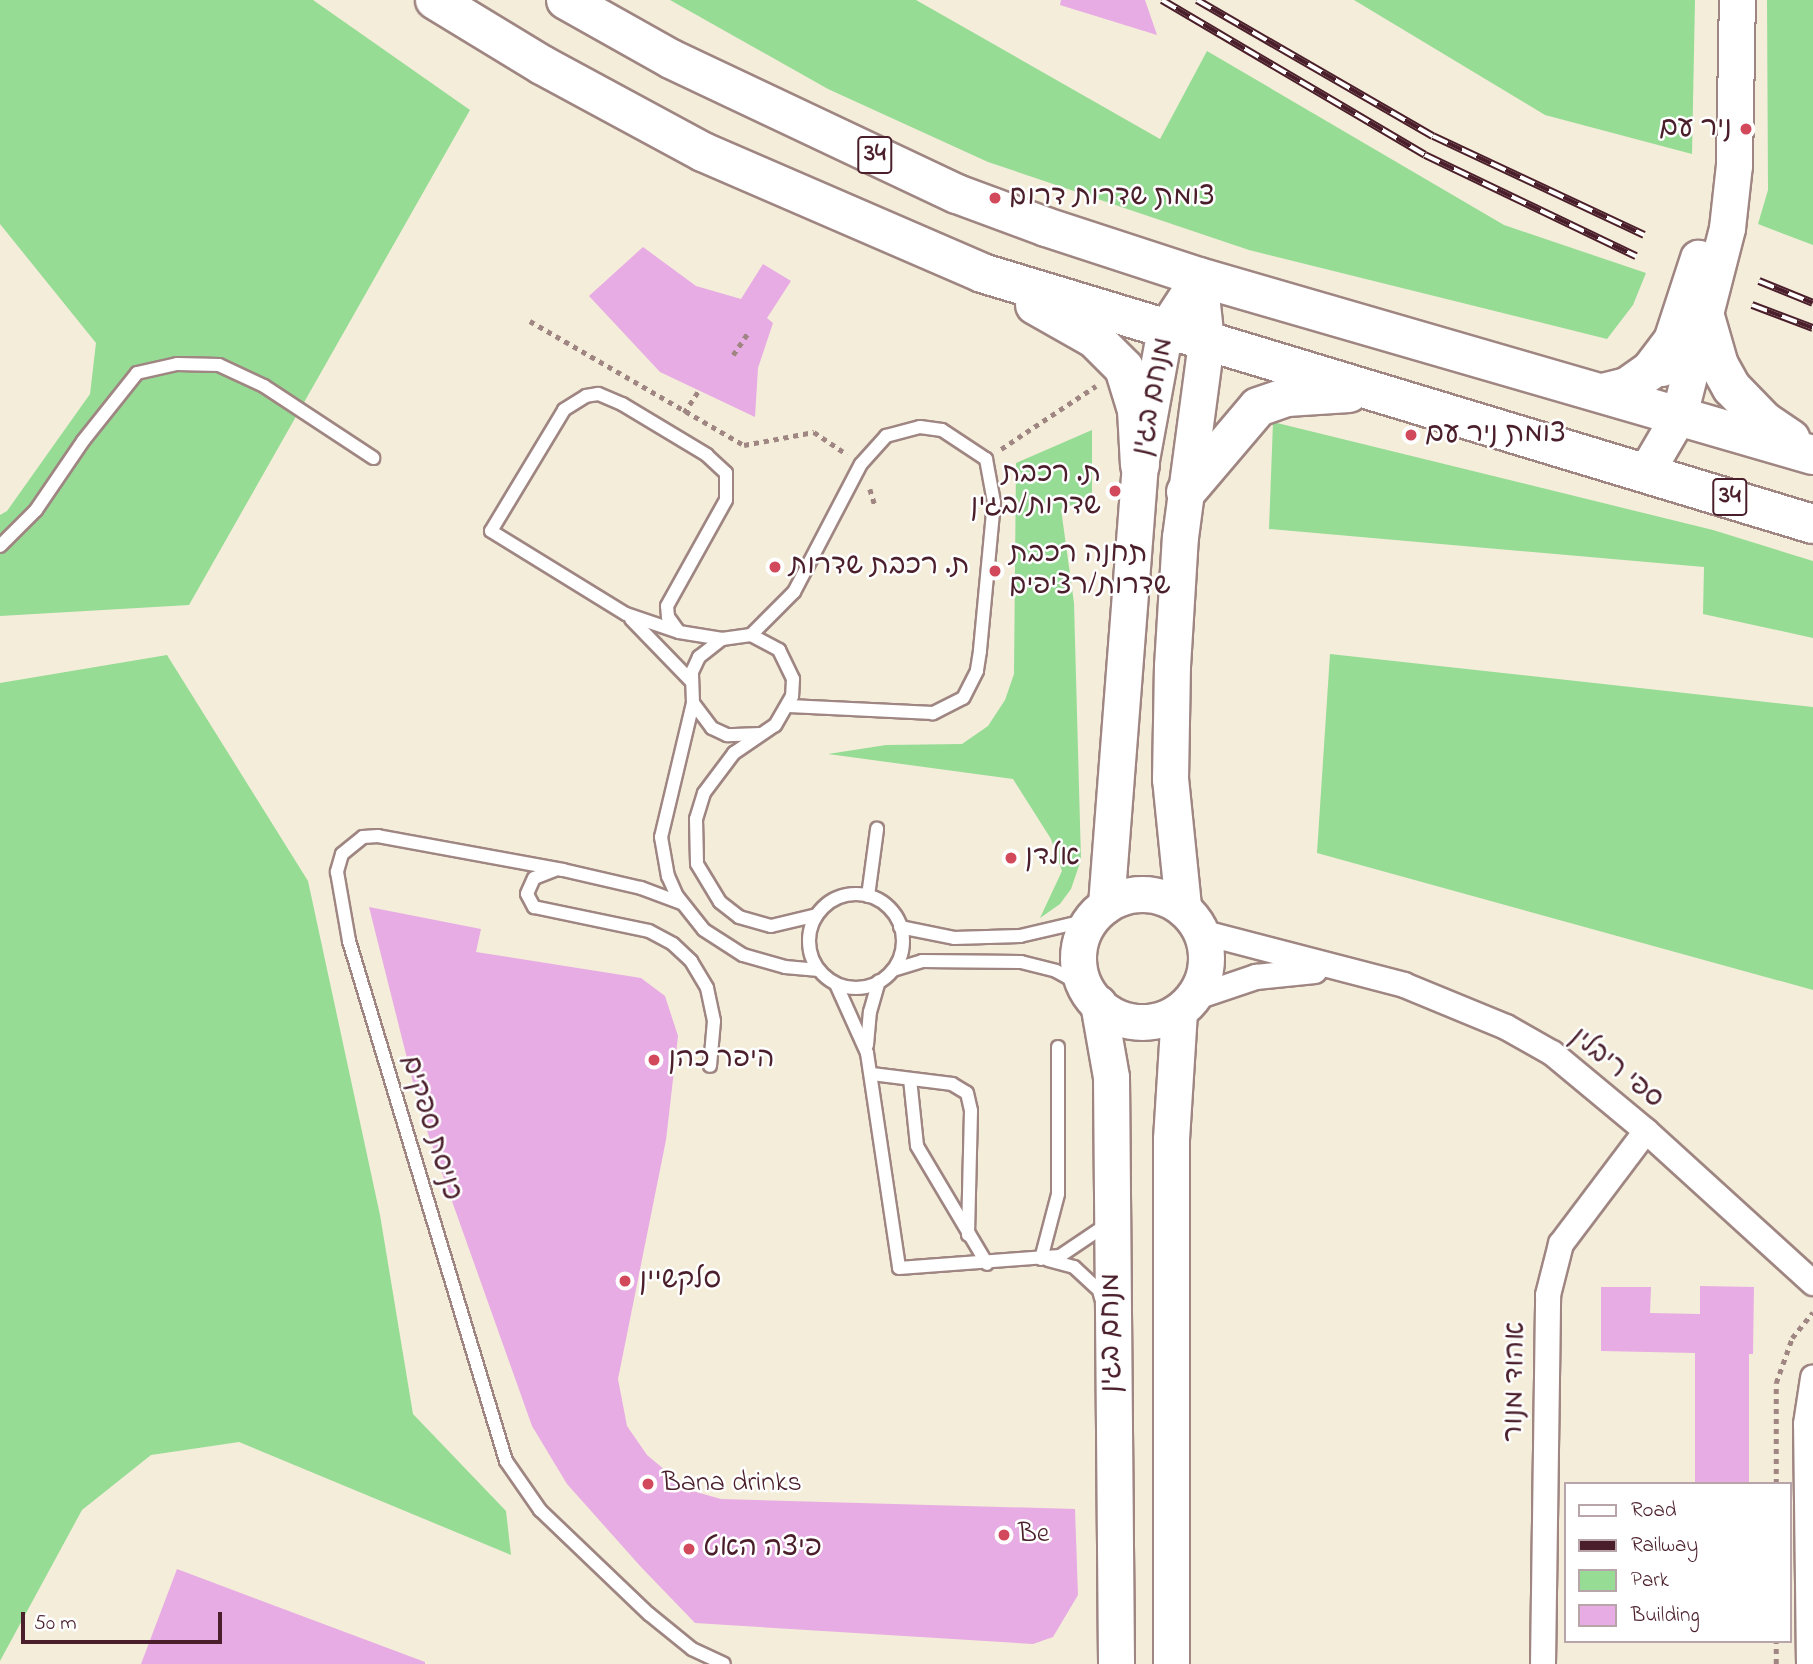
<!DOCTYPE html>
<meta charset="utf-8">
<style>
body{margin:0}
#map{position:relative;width:1813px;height:1664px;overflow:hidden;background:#f4edda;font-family:"Indie Flower","Playpen Sans Hebrew",sans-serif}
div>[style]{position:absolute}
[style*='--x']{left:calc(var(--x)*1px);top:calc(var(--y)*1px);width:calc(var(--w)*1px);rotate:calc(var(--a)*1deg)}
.green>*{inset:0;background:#96dc95}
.building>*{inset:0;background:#e7ace3}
.path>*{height:4.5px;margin-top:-2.25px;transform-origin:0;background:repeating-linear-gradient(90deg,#9f8682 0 5px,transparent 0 10px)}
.roads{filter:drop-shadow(2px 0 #9f8682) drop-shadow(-2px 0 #9f8682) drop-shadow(0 2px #9f8682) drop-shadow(0 -2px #9f8682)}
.lane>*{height:12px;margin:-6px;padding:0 6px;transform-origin:6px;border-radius:6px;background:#fff}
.lane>.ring{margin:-6px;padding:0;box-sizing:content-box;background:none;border:12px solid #fff;border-radius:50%}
.street>*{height:24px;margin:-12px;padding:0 12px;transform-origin:12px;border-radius:12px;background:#fff}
.secondary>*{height:35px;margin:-17.5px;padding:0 17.5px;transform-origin:17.5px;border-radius:17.5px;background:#fff}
.secondary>.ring{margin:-17.5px;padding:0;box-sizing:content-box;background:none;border:35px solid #fff;border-radius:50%}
.highway>*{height:38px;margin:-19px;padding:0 19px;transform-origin:19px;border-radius:19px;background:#fff}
.rail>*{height:8px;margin-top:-4px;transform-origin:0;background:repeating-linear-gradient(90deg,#fff 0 16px,#4a1f2b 0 32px);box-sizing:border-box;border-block:2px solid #4a1f2b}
.dots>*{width:19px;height:19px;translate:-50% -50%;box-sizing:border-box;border:4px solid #fff;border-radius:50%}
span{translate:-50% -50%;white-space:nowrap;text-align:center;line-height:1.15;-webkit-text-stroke:5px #fff;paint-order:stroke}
.shield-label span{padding:2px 5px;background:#fff;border:2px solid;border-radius:5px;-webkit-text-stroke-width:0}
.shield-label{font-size:26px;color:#4a1f2b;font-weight:700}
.poi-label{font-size:28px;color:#4a1f2b}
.right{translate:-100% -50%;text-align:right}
.left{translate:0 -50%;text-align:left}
.street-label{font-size:28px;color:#4a1f2b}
.legend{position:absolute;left:1564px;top:1482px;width:228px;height:161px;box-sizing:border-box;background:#fff;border:2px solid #b7a5aa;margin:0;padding:9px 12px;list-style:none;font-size:21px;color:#4a1f2b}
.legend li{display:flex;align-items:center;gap:14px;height:35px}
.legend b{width:35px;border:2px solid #b7a5aa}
.scale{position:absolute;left:21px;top:1612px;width:201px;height:32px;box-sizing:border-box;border:4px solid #4a1f2b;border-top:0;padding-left:9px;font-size:21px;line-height:24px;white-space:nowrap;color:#4a1f2b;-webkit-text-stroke:5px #fff;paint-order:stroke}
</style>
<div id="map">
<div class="green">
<i style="clip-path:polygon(0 0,313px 0,470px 110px,189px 605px,0 616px,0 515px,7px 511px,90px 394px,96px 343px,0 224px)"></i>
<i style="clip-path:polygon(670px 0,916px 0,1160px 139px,1207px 51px,1504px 225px,1646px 273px,1633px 305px,1607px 339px,1249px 250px,988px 162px,828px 89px)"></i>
<i style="clip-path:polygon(1354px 0,1695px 0,1692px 154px,1545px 115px)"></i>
<i style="clip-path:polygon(1767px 0,1813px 0,1813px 245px,1758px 224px,1768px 190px)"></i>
<i style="clip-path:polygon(1273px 422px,1713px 530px,1813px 561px,1813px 638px,1703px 614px,1704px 567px,1269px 529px)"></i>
<i style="clip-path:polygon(1092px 430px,1092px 498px,1061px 509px,1074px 603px,1081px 860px,1071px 889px,1060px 904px,1040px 918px,1062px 871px,1051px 839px,1013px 779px,828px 754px,886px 745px,962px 744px,988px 726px,1005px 700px,1014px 674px,1016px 463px)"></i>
<i style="clip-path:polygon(1330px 654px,1813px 707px,1813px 990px,1317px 853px)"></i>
<i style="clip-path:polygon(167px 655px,308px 881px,380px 1215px,413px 1414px,506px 1511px,511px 1555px,239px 1442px,151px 1455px,82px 1510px,0 1661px,0 683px)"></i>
</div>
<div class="building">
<i style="clip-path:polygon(1061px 0,1145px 0,1157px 35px,1060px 5px)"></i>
<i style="clip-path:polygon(643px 247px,696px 286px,741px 299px,763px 264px,791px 281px,767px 318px,773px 323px,758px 368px,755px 417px,660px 372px,589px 296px)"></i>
<i style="clip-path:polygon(369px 907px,481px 929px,476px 952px,641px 978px,665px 996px,678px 1036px,666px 1140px,618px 1379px,627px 1426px,647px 1455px,689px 1490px,721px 1499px,1075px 1509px,1078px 1595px,1053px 1637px,1033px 1644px,695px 1623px,641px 1567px,567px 1484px,532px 1426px,421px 1114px)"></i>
<i style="clip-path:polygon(1700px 1286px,1754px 1287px,1753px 1354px,1749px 1354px,1749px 1484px,1695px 1484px,1695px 1353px,1601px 1351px,1601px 1287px,1651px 1287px,1650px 1313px,1700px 1314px)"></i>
<i style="clip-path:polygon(177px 1569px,425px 1662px,425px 1664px,141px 1664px)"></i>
</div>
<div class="path">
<i style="--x:530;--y:321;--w:247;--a:30.1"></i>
<i style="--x:744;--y:445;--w:71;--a:-10.5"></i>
<i style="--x:814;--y:432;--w:40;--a:34"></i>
<i style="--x:733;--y:355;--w:27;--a:-56"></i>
<i style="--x:684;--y:413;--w:27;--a:-57"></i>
<i style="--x:1001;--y:449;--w:114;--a:-33.6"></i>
<i style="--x:870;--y:489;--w:17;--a:73"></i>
<i style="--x:1776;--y:1484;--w:101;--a:-90"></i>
<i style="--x:1776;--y:1383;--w:48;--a:-70.4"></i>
<i style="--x:1792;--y:1338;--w:33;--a:-51"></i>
<i style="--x:1776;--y:1664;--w:23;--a:-90"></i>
</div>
<div class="roads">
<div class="lane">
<i style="--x:0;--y:546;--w:51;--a:-45"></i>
<i style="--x:36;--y:510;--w:83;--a:-55.7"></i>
<i style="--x:83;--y:441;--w:87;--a:-51.5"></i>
<i style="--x:137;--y:373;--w:41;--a:-12.7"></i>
<i style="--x:177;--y:364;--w:42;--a:1.4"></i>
<i style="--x:219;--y:365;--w:50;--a:25"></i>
<i style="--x:264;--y:386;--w:131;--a:33.4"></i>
<i style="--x:631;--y:619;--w:86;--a:45.9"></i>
<i style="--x:679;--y:632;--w:19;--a:-126"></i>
<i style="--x:668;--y:617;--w:11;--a:-95"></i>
<i style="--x:667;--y:606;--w:121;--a:-60.9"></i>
<i style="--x:726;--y:500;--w:27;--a:-90"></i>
<i style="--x:726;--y:473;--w:26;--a:-137"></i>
<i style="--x:707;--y:455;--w:99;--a:-149"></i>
<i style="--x:622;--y:404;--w:26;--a:-157"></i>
<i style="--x:598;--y:394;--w:12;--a:171"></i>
<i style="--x:586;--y:396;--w:26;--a:148"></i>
<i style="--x:564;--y:410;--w:141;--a:121.1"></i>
<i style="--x:491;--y:531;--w:158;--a:31.6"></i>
<i style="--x:626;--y:614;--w:56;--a:18.8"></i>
<i style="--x:679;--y:632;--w:44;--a:9.2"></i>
<i style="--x:751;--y:635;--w:61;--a:-45"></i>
<i style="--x:794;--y:592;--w:144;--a:-62.4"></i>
<i style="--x:861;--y:464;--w:38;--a:-48"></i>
<i style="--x:886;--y:436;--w:35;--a:-15"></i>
<i style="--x:920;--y:427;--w:22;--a:8"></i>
<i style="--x:942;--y:430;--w:53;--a:33.4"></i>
<i style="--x:986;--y:459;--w:44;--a:79.5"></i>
<i style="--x:994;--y:502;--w:150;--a:95.4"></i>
<i style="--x:980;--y:651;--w:20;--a:99"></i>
<i style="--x:977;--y:671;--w:30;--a:117"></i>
<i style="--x:963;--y:698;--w:34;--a:153"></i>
<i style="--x:933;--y:713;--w:144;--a:-177.2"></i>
<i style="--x:693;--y:703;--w:138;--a:103.4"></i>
<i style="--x:661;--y:837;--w:40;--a:80"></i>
<i style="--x:668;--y:876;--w:22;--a:66"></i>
<i style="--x:677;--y:896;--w:43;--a:51.5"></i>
<i style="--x:704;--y:930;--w:46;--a:32.7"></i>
<i style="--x:743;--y:955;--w:44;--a:15.9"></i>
<i style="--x:785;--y:967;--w:34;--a:5"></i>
<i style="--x:761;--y:734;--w:34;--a:178"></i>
<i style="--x:727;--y:735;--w:17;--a:-155"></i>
<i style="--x:712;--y:728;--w:31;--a:-127"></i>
<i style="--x:693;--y:703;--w:31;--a:-92"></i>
<i style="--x:692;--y:672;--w:17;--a:-65"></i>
<i style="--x:699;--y:657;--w:29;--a:-38"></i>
<i style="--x:722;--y:639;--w:29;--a:-8"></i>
<i style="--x:751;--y:635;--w:32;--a:28"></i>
<i style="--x:779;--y:650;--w:32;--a:64"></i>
<i style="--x:793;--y:679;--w:17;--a:93"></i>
<i style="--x:792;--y:696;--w:34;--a:120"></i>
<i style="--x:775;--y:725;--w:50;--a:145.7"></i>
<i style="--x:734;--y:753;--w:50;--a:126.9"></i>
<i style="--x:704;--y:793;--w:27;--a:107"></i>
<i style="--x:696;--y:819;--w:45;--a:88.7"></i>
<i style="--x:697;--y:864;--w:44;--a:58.8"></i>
<i style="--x:720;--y:902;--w:24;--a:38"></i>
<i style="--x:739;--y:917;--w:33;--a:16"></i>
<i style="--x:771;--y:926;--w:47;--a:-13.4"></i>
<i style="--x:555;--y:870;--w:22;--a:159"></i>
<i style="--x:534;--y:878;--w:17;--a:114"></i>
<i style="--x:527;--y:894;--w:15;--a:62"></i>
<i style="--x:534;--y:907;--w:117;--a:11.8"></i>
<i style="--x:649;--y:931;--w:27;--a:28"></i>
<i style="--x:673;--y:944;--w:25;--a:43"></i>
<i style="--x:691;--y:961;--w:31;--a:59"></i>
<i style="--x:707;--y:988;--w:34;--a:78"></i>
<i style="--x:714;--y:1021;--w:45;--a:95.1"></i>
<i class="ring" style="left:809px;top:894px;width:82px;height:82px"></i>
<i style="--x:868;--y:896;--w:68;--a:-82.3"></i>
<i style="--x:681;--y:903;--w:43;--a:-159.4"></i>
<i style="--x:641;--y:888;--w:80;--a:-167"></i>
<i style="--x:563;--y:870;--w:188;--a:-169.6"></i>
<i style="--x:378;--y:836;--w:15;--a:176"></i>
<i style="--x:363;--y:837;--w:27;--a:141"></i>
<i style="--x:342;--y:854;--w:19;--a:106"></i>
<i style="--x:337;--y:872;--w:70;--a:80.1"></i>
<i style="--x:349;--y:941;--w:543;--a:73.2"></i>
<i style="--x:506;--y:1461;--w:60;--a:55.2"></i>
<i style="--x:540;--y:1510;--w:151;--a:43.7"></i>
<i style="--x:649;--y:1614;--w:55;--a:39.1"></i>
<i style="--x:692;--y:1649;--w:35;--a:25"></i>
<i style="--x:900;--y:927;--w:55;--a:11.5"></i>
<i style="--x:954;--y:938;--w:66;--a:-1.7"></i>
<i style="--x:1020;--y:936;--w:71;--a:-13.1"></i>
<i style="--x:893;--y:970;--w:30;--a:-17"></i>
<i style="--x:922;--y:961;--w:99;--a:0.6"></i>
<i style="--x:1021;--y:962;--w:36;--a:14"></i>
<i style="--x:1056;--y:971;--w:31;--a:29"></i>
<i style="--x:836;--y:984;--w:76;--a:65.8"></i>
<i style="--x:867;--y:1053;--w:217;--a:81.5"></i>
<i style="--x:899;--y:1268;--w:161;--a:-4.3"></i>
<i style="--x:1060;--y:1256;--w:55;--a:-34"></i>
<i style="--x:867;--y:1045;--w:33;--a:-85"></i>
<i style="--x:870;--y:1012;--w:32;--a:-74"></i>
<i style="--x:872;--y:1074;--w:81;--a:7.1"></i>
<i style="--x:952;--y:1084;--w:17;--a:31"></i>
<i style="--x:967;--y:1093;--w:18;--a:77"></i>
<i style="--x:971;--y:1111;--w:124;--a:91.4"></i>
<i style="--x:910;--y:1079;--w:67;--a:84"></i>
<i style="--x:917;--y:1146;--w:137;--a:59.3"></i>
<i style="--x:1041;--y:1259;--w:67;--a:-75.3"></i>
<i style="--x:1058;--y:1194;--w:147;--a:-90"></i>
<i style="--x:1048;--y:1260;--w:27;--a:15"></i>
<i style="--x:1074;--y:1267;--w:34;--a:43"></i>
<i style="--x:1099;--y:1290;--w:8;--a:76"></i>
</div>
<div class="street">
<i style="--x:1201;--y:932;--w:210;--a:14.6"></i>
<i style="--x:1404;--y:985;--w:110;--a:22.4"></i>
<i style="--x:1506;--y:1027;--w:53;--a:29.5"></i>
<i style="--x:1552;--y:1053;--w:122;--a:39.7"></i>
<i style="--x:1646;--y:1131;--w:226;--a:42.3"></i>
<i style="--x:1191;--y:999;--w:69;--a:-18.7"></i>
<i style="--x:1256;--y:977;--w:59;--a:-5.8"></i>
<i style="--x:1543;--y:1664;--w:369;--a:-89.2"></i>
<i style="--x:1548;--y:1295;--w:53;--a:-75.7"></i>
<i style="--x:1561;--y:1244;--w:141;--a:-53"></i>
<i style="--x:1809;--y:1664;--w:240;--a:-90.7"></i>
<i style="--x:1806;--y:1424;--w:47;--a:-81.3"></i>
</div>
<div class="secondary">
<i style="--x:1662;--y:368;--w:116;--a:-71.9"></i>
<i style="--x:1647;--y:470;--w:64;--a:-59.8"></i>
<i style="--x:1679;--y:415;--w:193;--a:-75.6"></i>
<i style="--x:1727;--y:228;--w:63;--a:-83.7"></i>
<i style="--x:1734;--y:165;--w:165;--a:-89"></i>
<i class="ring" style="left:1078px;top:894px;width:93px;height:93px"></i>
<i style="--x:1106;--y:905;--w:441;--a:-85.6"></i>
<i style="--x:1140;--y:465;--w:138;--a:-79.6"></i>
<i style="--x:1165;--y:329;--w:62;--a:-56.8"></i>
<i style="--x:1183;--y:906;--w:128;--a:-95.8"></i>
<i style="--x:1170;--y:779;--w:113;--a:-89"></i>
<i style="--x:1172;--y:666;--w:129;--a:-86.5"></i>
<i style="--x:1180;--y:537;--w:198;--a:-82.4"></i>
<i style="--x:1206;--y:341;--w:64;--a:-96.2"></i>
<i style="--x:1098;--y:1003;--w:75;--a:80"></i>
<i style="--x:1111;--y:1077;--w:587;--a:89.51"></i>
<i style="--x:1171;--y:1664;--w:525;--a:-90"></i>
<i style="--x:1171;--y:1139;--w:128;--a:-86.4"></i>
</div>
<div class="highway">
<i style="--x:435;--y:0;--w:125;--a:31.3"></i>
<i style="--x:542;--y:65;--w:183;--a:28.4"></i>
<i style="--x:703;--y:152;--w:304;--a:23.4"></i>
<i style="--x:982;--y:273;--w:868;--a:16.81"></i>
<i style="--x:566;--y:0;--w:120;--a:29.3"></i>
<i style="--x:671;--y:59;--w:316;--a:25.3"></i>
<i style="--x:957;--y:194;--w:95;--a:20.3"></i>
<i style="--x:1046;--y:227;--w:161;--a:18.1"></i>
<i style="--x:1199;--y:277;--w:639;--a:16.17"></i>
<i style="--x:1035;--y:305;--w:69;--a:29.5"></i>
<i style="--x:1095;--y:339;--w:41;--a:45"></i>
<i style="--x:1124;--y:368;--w:44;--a:72.8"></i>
<i style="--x:1137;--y:410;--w:55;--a:86.9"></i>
<i style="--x:1706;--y:320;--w:47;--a:73.9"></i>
<i style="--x:1719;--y:365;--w:26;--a:61"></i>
<i style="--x:1732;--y:388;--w:46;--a:45.9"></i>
<i style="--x:1764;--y:421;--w:32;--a:34"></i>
<i style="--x:1603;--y:393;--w:25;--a:-14"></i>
<i style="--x:1627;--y:387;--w:29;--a:-35"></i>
<i style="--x:1651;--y:370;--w:38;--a:-53"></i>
<i style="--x:1186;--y:492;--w:111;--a:-49.7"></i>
<i style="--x:1258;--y:407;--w:31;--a:-19"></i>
<i style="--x:1287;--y:397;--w:62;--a:-3.7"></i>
</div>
</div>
<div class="rail">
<i style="--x:1162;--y:0;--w:305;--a:30.5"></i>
<i style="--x:1425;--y:155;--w:234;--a:25.6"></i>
<i style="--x:1197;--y:0;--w:272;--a:30"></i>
<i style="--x:1433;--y:136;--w:233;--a:25.1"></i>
<i style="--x:1759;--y:281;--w:58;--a:22.2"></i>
<i style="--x:1752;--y:305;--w:65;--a:20.7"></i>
</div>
<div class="dots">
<i style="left:1746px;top:129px;background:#d1495b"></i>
<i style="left:995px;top:198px;background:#d1495b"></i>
<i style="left:1411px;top:435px;background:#d1495b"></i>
<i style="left:1115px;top:491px;background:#d1495b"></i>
<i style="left:775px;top:567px;background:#d1495b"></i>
<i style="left:995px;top:571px;background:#d1495b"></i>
<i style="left:1011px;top:858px;background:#d1495b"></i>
<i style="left:654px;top:1060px;background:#d1495b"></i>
<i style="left:625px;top:1281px;background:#d1495b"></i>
<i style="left:648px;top:1484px;background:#d1495b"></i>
<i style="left:1004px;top:1535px;background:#d1495b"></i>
<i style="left:689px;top:1549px;background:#d1495b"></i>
</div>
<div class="shield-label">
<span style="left:875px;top:155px">34</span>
<span style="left:1730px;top:497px">34</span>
</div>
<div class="poi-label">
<span class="right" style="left:1732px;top:129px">ניר עם</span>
<span class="left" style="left:1009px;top:198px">צומת שדרות דרום</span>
<span class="left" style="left:1425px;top:435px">צומת ניר עם</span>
<span class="right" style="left:1101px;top:491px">ת. רכבת<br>שדרות/בגין</span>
<span class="left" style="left:1009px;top:571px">תחנה רכבת<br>שדרות/רציפים</span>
<span class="left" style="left:789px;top:567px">ת. רכבת שדרות</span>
<span class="left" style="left:1025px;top:858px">אלדן</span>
<span class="left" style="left:668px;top:1060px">היפר כהן</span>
<span class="left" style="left:639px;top:1281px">סלקשיין</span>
<span class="left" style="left:662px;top:1484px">Bana drinks</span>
<span class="left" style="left:1018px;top:1535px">Be</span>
<span class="left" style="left:703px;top:1549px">פיצה האט</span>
</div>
<div class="street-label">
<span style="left:1154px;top:397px;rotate:-79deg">מנחם בגין</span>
<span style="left:1616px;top:1069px;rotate:39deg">ספי ריבלין</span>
<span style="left:430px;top:1128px;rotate:73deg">כניסת ספקים</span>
<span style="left:1112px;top:1333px;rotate:-90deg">מנחם בגין</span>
<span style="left:1516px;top:1382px;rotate:-89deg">אהוד מנור</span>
</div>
<ul class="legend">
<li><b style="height:9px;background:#fff"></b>Road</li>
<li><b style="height:9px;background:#4a1f2b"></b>Railway</li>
<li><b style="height:19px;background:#96dc95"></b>Park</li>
<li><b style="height:19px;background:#e7ace3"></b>Building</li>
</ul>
<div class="scale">50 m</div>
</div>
